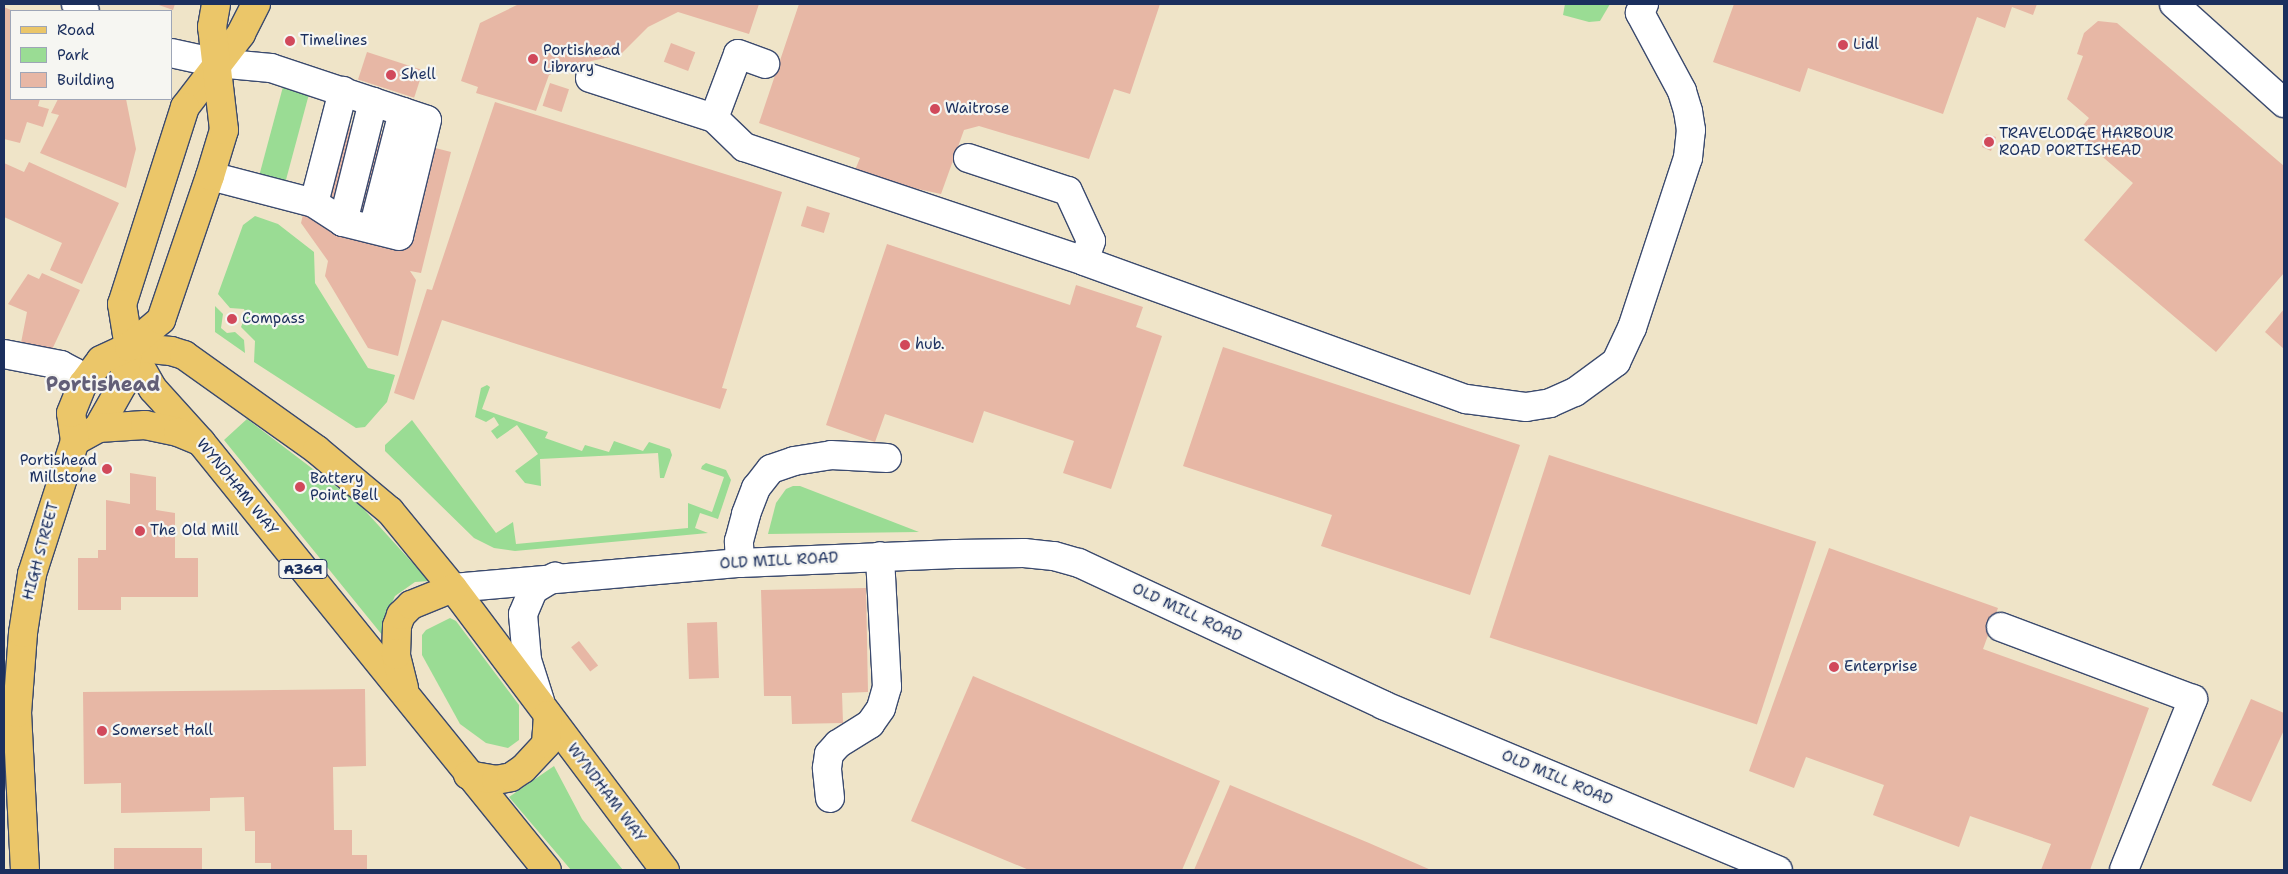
<!DOCTYPE html>
<style>
body{margin:0}
#map{position:relative;width:2288px;height:874px;overflow:hidden;background:#efe4c8;font-family:"Shantell Sans",sans-serif}
div>[style]{position:absolute}
[style*='--x']{left:calc(var(--x)*1px);top:calc(var(--y)*1px);width:calc(var(--w)*1px);rotate:calc(var(--a)*1deg)}
.green>*{inset:0;background:#9adc94;transform-origin:0 0}
.building>*{inset:0;background:#e7b7a5;transform-origin:0 0}
.roads{filter:drop-shadow(1px 0 #3b4a6e) drop-shadow(-1px 0 #3b4a6e) drop-shadow(0 1px #3b4a6e) drop-shadow(0 -1px #3b4a6e)}
.minor>*{height:28px;margin:-14px;padding:0 14px;transform-origin:14px;border-radius:14px;background:#fff}
.major>*{height:28px;margin:-14px;padding:0 14px;transform-origin:14px;border-radius:14px;background:#ebc669}
.dots>*{width:14px;height:14px;translate:-50% -50%;box-sizing:border-box;border:2px solid #f6f6f2;border-radius:50%}
span{translate:-50% -50%;white-space:nowrap;text-align:center;line-height:1.15;-webkit-text-stroke:4.5px #f6f6f2;paint-order:stroke}
.shield-label span{padding:1px 4px;background:#f6f6f2;border:1px solid;border-radius:4px;-webkit-text-stroke-width:0}
.shield-label{font-size:14px;color:#1b2f5e;font-weight:700}
.poi-label{font-size:15px;color:#1b2f5e}
.left{translate:0 -50%;text-align:left}
.right{translate:-100% -50%;text-align:right}
.street-label{font-size:15px;color:#1b2f5e}
.district-label{font-size:20px;color:#625f77;font-weight:700}
.frame{position:absolute;inset:0;border:5px solid #1b2f5e;pointer-events:none}
.legend{position:absolute;left:10px;top:10px;width:162px;height:90px;box-sizing:border-box;background:#f6f6f2;border:1px solid #9ea6b7;margin:0;padding:6px 9px;list-style:none;font-size:15px;color:#1b2f5e}
.legend li{display:flex;align-items:center;gap:10px;height:25px}
.legend b{width:25px;border:1px solid #9ea6b7}
</style>
<div id="map">
<div class="green">
<i style="clip-path:polygon(1565px 4px,1610px 4px,1600px 21px,1589px 22px,1563px 15px)"></i>
<i style="left:284px;top:83px;width:27px;height:95px;rotate:15deg"></i>
<i style="clip-path:polygon(255px 216px,278px 224px,314px 252px,315px 283px,368px 368px,395px 375px,387px 402px,365px 427px,356px 428px,254px 362px,255px 341px,241px 327px,246px 315px,244px 309px,230px 308px,218px 294px,243px 225px)"></i>
<i style="clip-path:polygon(215px 306px,223px 314px,221px 328px,227px 333px,235px 332px,244px 340px,245px 353px,215px 332px)"></i>
<i style="clip-path:polygon(487px 385px,490px 387px,482px 409px,548px 432px,545px 438px,582px 451px,585px 445px,609px 452px,614px 441px,643px 451px,649px 442px,670px 449px,672px 455px,664px 478px,660px 478px,658px 453px,540px 459px,541px 486px,525px 483px,515px 471px,538px 454px,517px 425px,497px 439px,491px 431px,499px 425px,494px 417px,486px 422px,475px 417px,481px 388px)"></i>
<i style="clip-path:polygon(247px 419px,359px 504px,429px 581px,415px 582px,395px 596px,385px 618px,383px 636px,224px 440px)"></i>
<i style="clip-path:polygon(412px 420px,496px 533px,513px 522px,516px 544px,688px 528px,688px 503px,712px 512px,724px 477px,701px 469px,702px 466px,706px 463px,726px 470px,731px 480px,718px 519px,700px 513px,695px 528px,708px 533px,515px 551px,494px 548px,474px 538px,385px 451px,385px 445px)"></i>
<i style="clip-path:polygon(793px 486px,800px 486px,919px 532px,768px 534px,776px 503px,786px 489px)"></i>
<i style="clip-path:polygon(450px 618px,456px 621px,519px 705px,519px 740px,508px 748px,486px 743px,460px 724px,422px 655px,422px 635px,426px 630px)"></i>
<i style="clip-path:polygon(554px 766px,582px 819px,623px 870px,571px 870px,509px 797px)"></i>
</div>
<div class="building">
<i style="clip-path:polygon(156px 4px,175px 4px,173px 10px)"></i>
<i style="clip-path:polygon(519px 4px,759px 4px,749px 34px,678px 12px,648px 27px,620px 55px,577px 64px,549px 75px,536px 111px,476px 93px,478px 87px,461px 81px,480px 23px)"></i>
<i style="clip-path:polygon(799px 4px,1160px 4px,1130px 94px,1114px 89px,1089px 159px,979px 126px,964px 130px,941px 194px,853px 175px,860px 158px,759px 123px)"></i>
<i style="clip-path:polygon(1734px 4px,2037px 4px,2033px 15px,2012px 7px,2005px 28px,1977px 17px,1943px 114px,1808px 68px,1800px 92px,1713px 62px)"></i>
<i style="clip-path:polygon(4px 7px,11px 10px,11px 99px,40px 99px,38px 106px,49px 109px,43px 127px,27px 122px,20px 143px,4px 139px)"></i>
<i style="clip-path:polygon(2098px 21px,2117px 23px,2284px 166px,2284px 273px,2216px 352px,2084px 240px,2133px 183px,2076px 134px,2089px 118px,2067px 99px,2083px 56px,2077px 54px,2084px 33px)"></i>
<i style="left:671px;top:43px;width:26px;height:20px;rotate:21deg"></i>
<i style="left:367px;top:52px;width:59px;height:29px;rotate:18deg"></i>
<i style="left:550px;top:83px;width:20px;height:24px;rotate:18deg"></i>
<i style="clip-path:polygon(58px 99px,126px 99px,136px 149px,126px 188px,40px 153px,59px 115px,51px 113px)"></i>
<i style="clip-path:polygon(495px 102px,782px 192px,722px 388px,727px 389px,720px 409px,442px 320px,414px 400px,394px 393px,427px 289px,432px 290px)"></i>
<i style="clip-path:polygon(326px 120px,451px 152px,421px 273px,410px 271px,416px 280px,398px 356px,368px 348px,325px 276px,328px 261px,301px 223px)"></i>
<i style="clip-path:polygon(1986px 134px,1996px 137px,1991px 151px,1982px 147px)"></i>
<i style="clip-path:polygon(29px 162px,119px 203px,82px 284px,50px 270px,62px 243px,4px 217px,4px 163px,24px 172px)"></i>
<i style="left:807px;top:206px;width:24px;height:21px;rotate:17deg"></i>
<i style="clip-path:polygon(887px 244px,1070px 305px,1076px 285px,1143px 307px,1136px 327px,1162px 336px,1111px 489px,1063px 473px,1074px 441px,984px 411px,973px 443px,885px 414px,875px 442px,826px 425px)"></i>
<i style="clip-path:polygon(42px 273px,80px 290px,49px 356px,20px 348px,27px 312px,8px 304px,28px 274px,39px 279px)"></i>
<i style="clip-path:polygon(2284px 309px,2284px 349px,2265px 332px)"></i>
<i style="clip-path:polygon(1223px 347px,1520px 445px,1470px 595px,1321px 546px,1332px 515px,1183px 466px)"></i>
<i style="left:1549px;top:455px;width:281px;height:192px;rotate:18deg"></i>
<i style="clip-path:polygon(130px 473px,156px 477px,156px 510px,175px 513px,175px 558px,198px 558px,198px 597px,121px 597px,121px 610px,78px 610px,78px 558px,98px 558px,98px 550px,106px 550px,106px 500px,130px 504px)"></i>
<i style="clip-path:polygon(1829px 548px,1998px 608px,1983px 649px,2149px 708px,2090px 870px,2041px 870px,2051px 844px,1970px 816px,1959px 847px,1873px 815px,1884px 785px,1806px 757px,1794px 788px,1749px 771px)"></i>
<i style="clip-path:polygon(866px 588px,868px 692px,842px 693px,843px 723px,792px 724px,791px 696px,764px 696px,761px 590px)"></i>
<i style="left:717px;top:622px;width:56px;height:30px;rotate:88deg"></i>
<i style="left:579px;top:641px;width:31px;height:10px;rotate:52deg"></i>
<i style="clip-path:polygon(973px 676px,1220px 781px,1182px 870px,1029px 870px,911px 821px)"></i>
<i style="clip-path:polygon(365px 689px,366px 766px,333px 767px,334px 830px,352px 830px,352px 855px,367px 855px,367px 870px,271px 870px,271px 863px,255px 863px,255px 831px,245px 831px,244px 797px,210px 798px,210px 811px,121px 813px,121px 783px,84px 784px,83px 692px)"></i>
<i style="clip-path:polygon(2251px 699px,2284px 713px,2284px 730px,2251px 802px,2212px 785px)"></i>
<i style="clip-path:polygon(1230px 785px,1369px 843px,1431px 870px,1194px 870px)"></i>
<i style="left:202px;top:848px;width:22px;height:88px;rotate:90deg"></i>
</div>
<div class="roads">
<div class="minor">
<i style="--x:76;--y:4;--w:11;--a:38"></i>
<i style="--x:2174;--y:4;--w:148;--a:42"></i>
<i style="--x:171;--y:53;--w:47;--a:12.3"></i>
<i style="--x:217;--y:63;--w:54;--a:5.3"></i>
<i style="--x:271;--y:68;--w:164;--a:18.4"></i>
<i style="--x:427;--y:120;--w:119;--a:103.6"></i>
<i style="--x:399;--y:236;--w:58;--a:-166"></i>
<i style="--x:343;--y:222;--w:35;--a:-147"></i>
<i style="--x:314;--y:203;--w:107;--a:-165.4"></i>
<i style="--x:590;--y:78;--w:130;--a:17.9"></i>
<i style="--x:714;--y:118;--w:42;--a:44"></i>
<i style="--x:744;--y:147;--w:359;--a:18.5"></i>
<i style="--x:1084;--y:261;--w:406;--a:19.9"></i>
<i style="--x:1466;--y:399;--w:61;--a:7.6"></i>
<i style="--x:1526;--y:407;--w:24;--a:-9"></i>
<i style="--x:1550;--y:403;--w:27;--a:-24"></i>
<i style="--x:1575;--y:392;--w:51;--a:-36.2"></i>
<i style="--x:1616;--y:362;--w:38;--a:-65"></i>
<i style="--x:1632;--y:328;--w:179;--a:-71.8"></i>
<i style="--x:1688;--y:158;--w:28;--a:-84"></i>
<i style="--x:1691;--y:130;--w:19;--a:-99"></i>
<i style="--x:1688;--y:111;--w:21;--a:-107"></i>
<i style="--x:1682;--y:91;--w:89;--a:-118.3"></i>
<i style="--x:1640;--y:13;--w:10;--a:-66"></i>
<i style="--x:714;--y:118;--w:68;--a:-69.4"></i>
<i style="--x:738;--y:54;--w:29;--a:20"></i>
<i style="--x:968;--y:158;--w:105;--a:18.3"></i>
<i style="--x:1068;--y:191;--w:55;--a:65.3"></i>
<i style="--x:1091;--y:241;--w:21;--a:109"></i>
<i style="--x:314;--y:203;--w:116;--a:-75.5"></i>
<i style="--x:343;--y:222;--w:124;--a:-76"></i>
<i style="--x:373;--y:229;--w:121;--a:-75.6"></i>
<i style="--x:4;--y:354;--w:58;--a:10.9"></i>
<i style="--x:61;--y:365;--w:15;--a:28"></i>
<i style="--x:74;--y:372;--w:15;--a:53"></i>
<i style="--x:740;--y:563;--w:22;--a:-93"></i>
<i style="--x:739;--y:541;--w:28;--a:-75"></i>
<i style="--x:746;--y:514;--w:28;--a:-69"></i>
<i style="--x:756;--y:488;--w:24;--a:-52"></i>
<i style="--x:771;--y:469;--w:24;--a:-19"></i>
<i style="--x:794;--y:461;--w:37;--a:-9"></i>
<i style="--x:831;--y:455;--w:56;--a:3.1"></i>
<i style="--x:453;--y:588;--w:288;--a:-5"></i>
<i style="--x:740;--y:563;--w:216;--a:-2.4"></i>
<i style="--x:956;--y:554;--w:68;--a:-0.8"></i>
<i style="--x:1024;--y:553;--w:30;--a:6"></i>
<i style="--x:1054;--y:556;--w:26;--a:16"></i>
<i style="--x:1079;--y:563;--w:336;--a:25"></i>
<i style="--x:1383;--y:705;--w:428;--a:22.7"></i>
<i style="--x:2001;--y:627;--w:205;--a:20.6"></i>
<i style="--x:2193;--y:699;--w:184;--a:112"></i>
<i style="--x:540;--y:701;--w:43;--a:-107.6"></i>
<i style="--x:527;--y:660;--w:46;--a:-95"></i>
<i style="--x:523;--y:614;--w:26;--a:-67"></i>
<i style="--x:533;--y:590;--w:26;--a:-31"></i>
<i style="--x:830;--y:798;--w:30;--a:-96"></i>
<i style="--x:827;--y:768;--w:14;--a:-82"></i>
<i style="--x:829;--y:754;--w:13;--a:-48"></i>
<i style="--x:838;--y:744;--w:38;--a:-32"></i>
<i style="--x:870;--y:724;--w:19;--a:-55"></i>
<i style="--x:881;--y:708;--w:22;--a:-74"></i>
<i style="--x:887;--y:687;--w:131;--a:-93.1"></i>
</div>
<div class="major">
<i style="--x:256;--y:4;--w:34;--a:117"></i>
<i style="--x:241;--y:34;--w:92;--a:127.5"></i>
<i style="--x:185;--y:107;--w:207;--a:107.7"></i>
<i style="--x:122;--y:304;--w:44;--a:80.8"></i>
<i style="--x:129;--y:347;--w:48;--a:60.3"></i>
<i style="--x:153;--y:389;--w:72;--a:47.8"></i>
<i style="--x:201;--y:442;--w:550;--a:51.05"></i>
<i style="--x:129;--y:347;--w:42;--a:5.4"></i>
<i style="--x:171;--y:351;--w:14;--a:17"></i>
<i style="--x:184;--y:355;--w:163;--a:35.5"></i>
<i style="--x:317;--y:450;--w:95;--a:39.9"></i>
<i style="--x:390;--y:511;--w:99;--a:50.7"></i>
<i style="--x:453;--y:588;--w:353;--a:53.1"></i>
<i style="--x:98;--y:428;--w:51;--a:-60.4"></i>
<i style="--x:123;--y:384;--w:37;--a:-81"></i>
<i style="--x:75;--y:441;--w:26;--a:-29"></i>
<i style="--x:98;--y:428;--w:47;--a:-3.7"></i>
<i style="--x:145;--y:425;--w:34;--a:12"></i>
<i style="--x:178;--y:432;--w:21;--a:23"></i>
<i style="--x:404;--y:688;--w:34;--a:-104"></i>
<i style="--x:396;--y:655;--w:29;--a:-88"></i>
<i style="--x:397;--y:626;--w:12;--a:-70"></i>
<i style="--x:401;--y:615;--w:14;--a:-45"></i>
<i style="--x:411;--y:605;--w:45;--a:-22"></i>
<i style="--x:468;--y:775;--w:28;--a:10"></i>
<i style="--x:496;--y:780;--w:15;--a:-11"></i>
<i style="--x:511;--y:777;--w:14;--a:-34"></i>
<i style="--x:523;--y:769;--w:34;--a:-47"></i>
<i style="--x:546;--y:744;--w:29;--a:-86"></i>
<i style="--x:25;--y:870;--w:157;--a:-92.9"></i>
<i style="--x:17;--y:713;--w:80;--a:-85.7"></i>
<i style="--x:23;--y:633;--w:60;--a:-81.3"></i>
<i style="--x:32;--y:574;--w:140;--a:-72.1"></i>
<i style="--x:75;--y:441;--w:28;--a:-98"></i>
<i style="--x:71;--y:413;--w:31;--a:-68"></i>
<i style="--x:83;--y:384;--w:30;--a:-53"></i>
<i style="--x:101;--y:360;--w:31;--a:-25"></i>
<i style="--x:129;--y:347;--w:42;--a:-40.2"></i>
<i style="--x:161;--y:320;--w:152;--a:-71.2"></i>
<i style="--x:210;--y:176;--w:48;--a:-73.1"></i>
<i style="--x:224;--y:130;--w:104;--a:-96.6"></i>
<i style="--x:212;--y:27;--w:23;--a:-80"></i>
</div>
</div>
<div class="dots">
<i style="left:290px;top:41px;background:#d1495b"></i>
<i style="left:1843px;top:45px;background:#d1495b"></i>
<i style="left:533px;top:59px;background:#d1495b"></i>
<i style="left:391px;top:75px;background:#d1495b"></i>
<i style="left:935px;top:109px;background:#d1495b"></i>
<i style="left:1989px;top:142px;background:#d1495b"></i>
<i style="left:232px;top:319px;background:#d1495b"></i>
<i style="left:905px;top:345px;background:#d1495b"></i>
<i style="left:107px;top:469px;background:#d1495b"></i>
<i style="left:300px;top:487px;background:#d1495b"></i>
<i style="left:140px;top:531px;background:#d1495b"></i>
<i style="left:1834px;top:667px;background:#d1495b"></i>
<i style="left:102px;top:731px;background:#d1495b"></i>
</div>
<div class="shield-label">
<span style="left:303px;top:569px">A369</span>
</div>
<div class="poi-label">
<span class="left" style="left:300px;top:41px">Timelines</span>
<span class="left" style="left:1853px;top:45px">Lidl</span>
<span class="left" style="left:543px;top:59px">Portishead<br>Library</span>
<span class="left" style="left:401px;top:75px">Shell</span>
<span class="left" style="left:945px;top:109px">Waitrose</span>
<span class="left" style="left:1999px;top:142px">TRAVELODGE HARBOUR<br>ROAD PORTISHEAD</span>
<span class="left" style="left:242px;top:319px">Compass</span>
<span class="left" style="left:915px;top:345px">hub.</span>
<span class="right" style="left:97px;top:469px">Portishead<br>Millstone</span>
<span class="left" style="left:310px;top:487px">Battery<br>Point Bell</span>
<span class="left" style="left:150px;top:531px">The Old Mill</span>
<span class="left" style="left:1844px;top:667px">Enterprise</span>
<span class="left" style="left:112px;top:731px">Somerset Hall</span>
</div>
<div class="street-label">
<span style="left:237px;top:487px;rotate:51deg">WYNDHAM WAY</span>
<span style="left:41px;top:551px;rotate:-75deg">HIGH STREET</span>
<span style="left:779px;top:561px;rotate:-3deg">OLD MILL ROAD</span>
<span style="left:1187px;top:613px;rotate:25deg">OLD MILL ROAD</span>
<span style="left:1557px;top:778px;rotate:23deg">OLD MILL ROAD</span>
<span style="left:606px;top:793px;rotate:53deg">WYNDHAM WAY</span>
</div>
<div class="district-label">
<span style="left:103px;top:384px">Portishead</span>
</div>
<div class="frame"></div>
<ul class="legend">
<li><b style="height:6px;background:#ebc669"></b>Road</li>
<li><b style="height:14px;background:#9adc94"></b>Park</li>
<li><b style="height:14px;background:#e7b7a5"></b>Building</li>
</ul>
</div>
